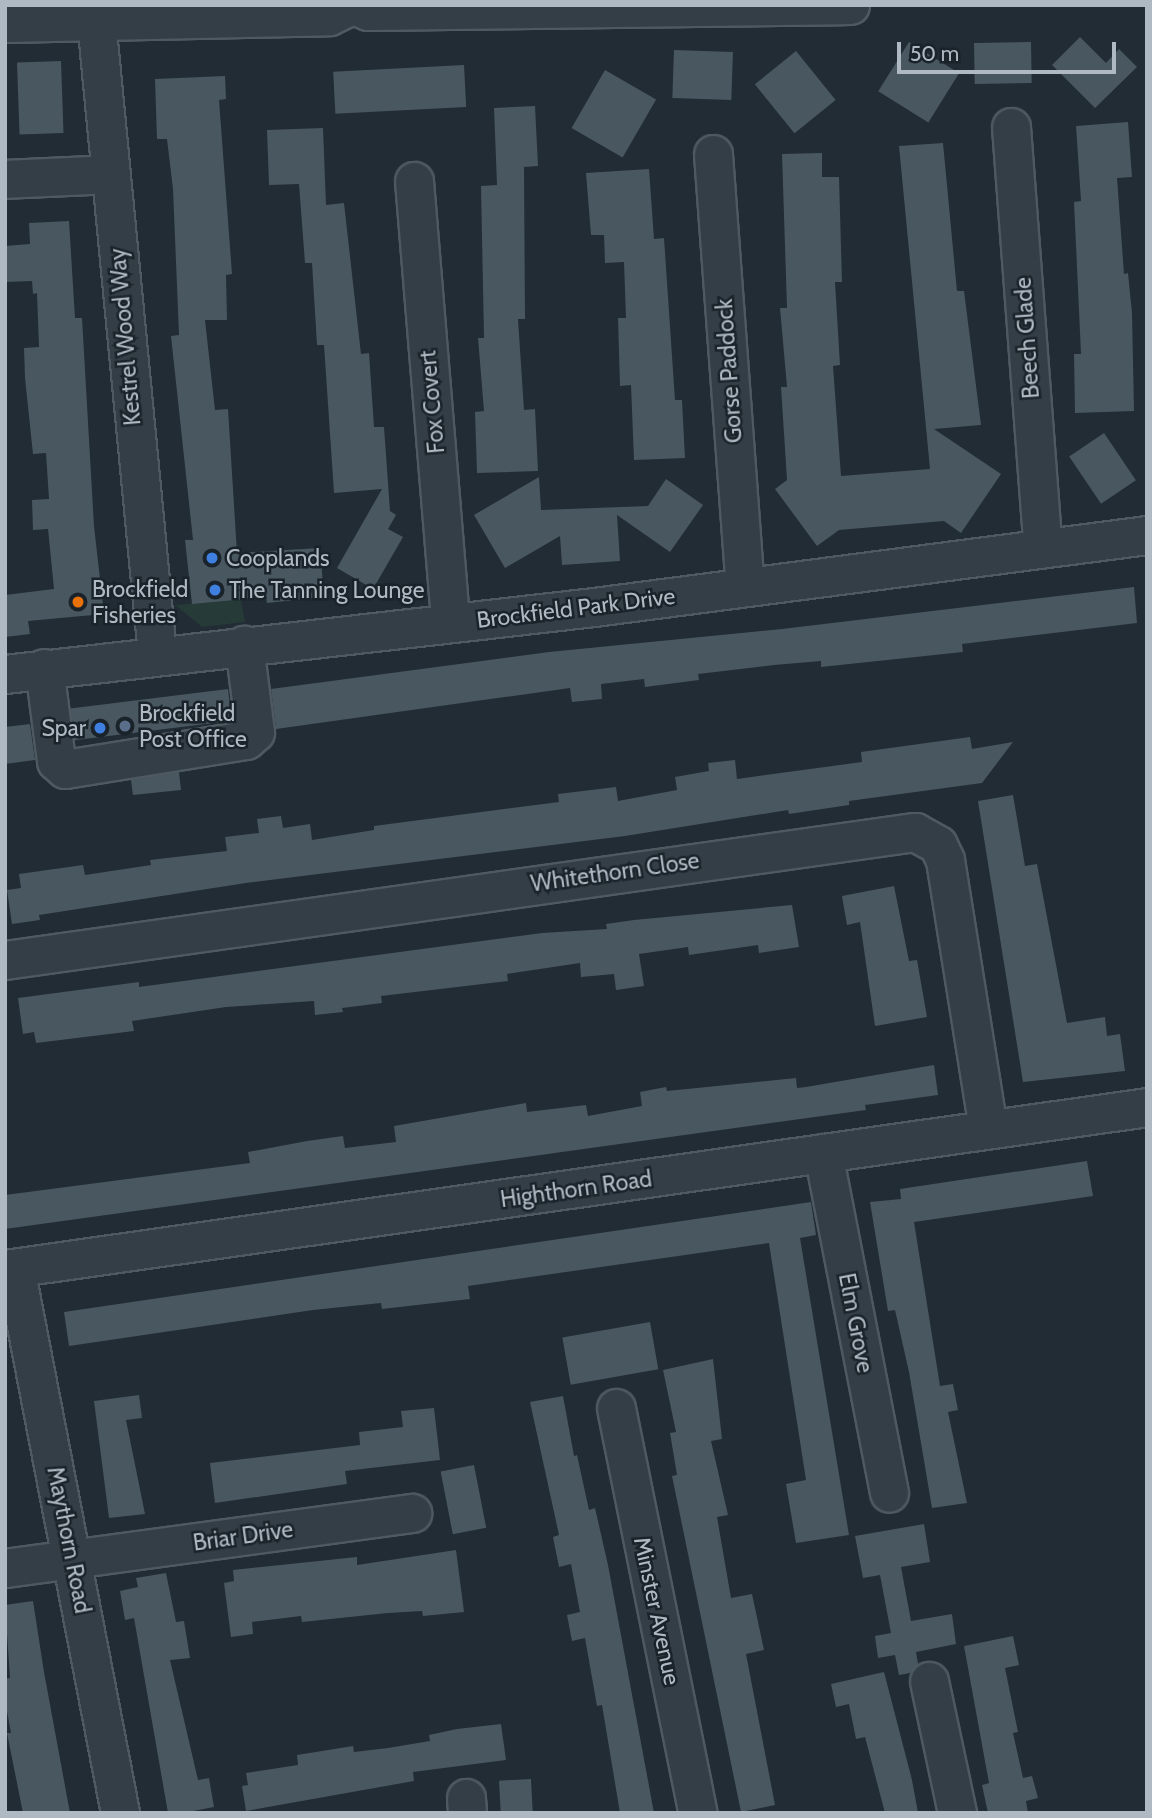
<!DOCTYPE html>
<style>
body{margin:0}
#map{position:relative;width:1152px;height:1818px;overflow:hidden;background:#212c35;font-family:Cabin,sans-serif}
div>[style]{position:absolute}
[style*='--x']{left:calc(var(--x)*1px);top:calc(var(--y)*1px);width:calc(var(--w)*1px);rotate:calc(var(--a)*1deg)}
.green>*{inset:0;background:#263a38}
.building>*{inset:0;background:#495761;transform-origin:0 0}
.roads{filter:drop-shadow(2px 0 #4e5961) drop-shadow(-2px 0 #4e5961) drop-shadow(0 2px #4e5961) drop-shadow(0 -2px #4e5961)}
.minor>*{height:37px;margin:-18.5px;padding:0 18.5px;transform-origin:18.5px;border-radius:18.5px;background:#343e46}
.dots>*{width:19px;height:19px;translate:-50% -50%;box-sizing:border-box;border:4px solid #1a232a;border-radius:50%}
span{translate:-50% -50%;white-space:nowrap;text-align:center;line-height:1.15;-webkit-text-stroke:5px #1a232a;paint-order:stroke}
.street-label{font-size:23px;color:#aeb9c3}
.poi-label{font-size:23px;color:#aeb9c3}
.left{translate:0 -50%;text-align:left}
.right{translate:-100% -50%;text-align:right}
.frame{position:absolute;inset:0;border:7px solid #aeb9c3;pointer-events:none}
.scale{position:absolute;left:897px;top:42px;width:219px;height:32px;box-sizing:border-box;border:4px solid #aeb9c3;border-top:0;padding-left:9px;font-size:21px;line-height:24px;white-space:nowrap;color:#aeb9c3;-webkit-text-stroke:5px #1a232a;paint-order:stroke}
</style>
<div id="map">
<div class="green">
<i style="clip-path:polygon(241px 599px,245px 622px,202px 627px,175px 605px)"></i>
</div>
<div class="building">
<i style="clip-path:polygon(1080px 37px,1106px 63px,1119px 49px,1137px 67px,1095px 108px,1052px 65px)"></i>
<i style="left:909px;top:42px;width:59px;height:58px;rotate:32deg"></i>
<i style="left:1031px;top:42px;width:41px;height:57px;rotate:89deg"></i>
<i style="left:674px;top:50px;width:59px;height:48px;rotate:2deg"></i>
<i style="left:796px;top:51px;width:63px;height:53px;rotate:51deg"></i>
<i style="left:61px;top:61px;width:72px;height:44px;rotate:88deg"></i>
<i style="left:464px;top:65px;width:42px;height:131px;rotate:87deg"></i>
<i style="left:605px;top:70px;width:59px;height:67px;rotate:30deg"></i>
<i style="clip-path:polygon(225px 76px,226px 99px,219px 100px,232px 274px,226px 275px,227px 320px,205px 320px,215px 410px,228px 409px,237px 553px,320px 548px,324px 597px,267px 603px,266px 597px,192px 604px,185px 540px,193px 540px,171px 336px,179px 335px,173px 189px,167px 139px,157px 139px,155px 79px)"></i>
<i style="clip-path:polygon(535px 106px,538px 166px,524px 167px,525px 319px,518px 319px,524px 410px,535px 409px,538px 471px,477px 473px,475px 412px,484px 411px,478px 338px,484px 338px,481px 186px,497px 185px,494px 108px)"></i>
<i style="clip-path:polygon(1128px 122px,1132px 177px,1117px 178px,1124px 274px,1128px 273px,1132px 313px,1134px 411px,1075px 413px,1074px 354px,1081px 354px,1074px 202px,1081px 201px,1076px 126px)"></i>
<i style="clip-path:polygon(323px 128px,326px 205px,344px 203px,361px 354px,369px 353px,374px 427px,384px 427px,390px 511px,396px 515px,388px 529px,403px 537px,373px 589px,337px 568px,382px 489px,334px 493px,324px 345px,317px 345px,312px 263px,305px 263px,299px 184px,269px 185px,267px 130px)"></i>
<i style="clip-path:polygon(943px 143px,957px 291px,964px 291px,981px 425px,934px 429px,1001px 474px,961px 533px,944px 521px,839px 530px,817px 546px,775px 489px,787px 480px,781px 387px,787px 387px,780px 308px,787px 308px,782px 154px,822px 153px,822px 177px,839px 177px,842px 282px,835px 282px,840px 365px,833px 366px,841px 476px,930px 469px,899px 146px)"></i>
<i style="clip-path:polygon(649px 169px,654px 239px,664px 238px,675px 400px,682px 400px,685px 458px,634px 460px,631px 385px,620px 386px,618px 318px,626px 318px,624px 262px,605px 263px,604px 235px,591px 235px,586px 173px)"></i>
<i style="clip-path:polygon(69px 221px,75px 318px,82px 318px,94px 526px,104px 614px,28px 621px,30px 634px,5px 637px,5px 595px,54px 589px,48px 529px,33px 530px,32px 500px,49px 499px,46px 453px,33px 454px,25px 378px,24px 348px,39px 347px,37px 293px,33px 294px,32px 281px,5px 282px,5px 246px,30px 244px,29px 223px)"></i>
<i style="left:1104px;top:433px;width:57px;height:42px;rotate:56deg"></i>
<i style="clip-path:polygon(539px 477px,541px 510px,648px 506px,666px 479px,703px 505px,670px 552px,617px 515px,620px 561px,562px 565px,560px 536px,505px 568px,474px 515px)"></i>
<i style="clip-path:polygon(1134px 587px,1137px 623px,962px 644px,963px 652px,821px 667px,821px 661px,774px 665px,698px 674px,699px 680px,645px 687px,644px 679px,601px 684px,602px 699px,572px 702px,570px 688px,276px 729px,271px 689px,549px 652px,782px 629px)"></i>
<i style="left:228px;top:689px;width:32px;height:159px;rotate:83deg"></i>
<i style="clip-path:polygon(30px 724px,35px 760px,5px 764px,5px 727px)"></i>
<i style="clip-path:polygon(970px 737px,972px 749px,1013px 742px,982px 783px,849px 801px,849px 805px,789px 814px,788px 810px,625px 836px,246px 883px,39px 915px,40px 920px,12px 924px,7px 890px,21px 888px,19px 874px,83px 865px,85px 875px,151px 865px,150px 860px,227px 851px,225px 837px,259px 833px,257px 819px,281px 816px,283px 828px,310px 824px,312px 840px,374px 830px,374px 826px,559px 802px,558px 794px,616px 787px,618px 801px,677px 790px,675px 777px,709px 771px,708px 763px,735px 760px,737px 779px,862px 762px,861px 752px)"></i>
<i style="clip-path:polygon(179px 772px,181px 790px,133px 795px,131px 780px)"></i>
<i style="clip-path:polygon(1013px 795px,1025px 866px,1037px 864px,1067px 1023px,1105px 1017px,1107px 1036px,1120px 1034px,1125px 1071px,1023px 1082px,978px 801px)"></i>
<i style="clip-path:polygon(894px 886px,909px 961px,917px 960px,927px 1017px,875px 1026px,860px 922px,847px 925px,842px 896px)"></i>
<i style="clip-path:polygon(792px 905px,799px 947px,759px 953px,758px 945px,689px 955px,688px 947px,639px 954px,644px 986px,616px 990px,614px 974px,581px 977px,580px 963px,507px 974px,508px 981px,381px 996px,382px 1003px,342px 1008px,343px 1012px,315px 1015px,314px 1001px,226px 1007px,132px 1021px,134px 1031px,36px 1043px,34px 1032px,23px 1034px,18px 998px,139px 982px,139px 987px,542px 933px,607px 929px,606px 924px,634px 920px)"></i>
<i style="clip-path:polygon(934px 1065px,938px 1095px,865px 1105px,866px 1110px,5px 1229px,5px 1195px,250px 1163px,248px 1152px,307px 1141px,343px 1136px,345px 1148px,396px 1142px,394px 1126px,526px 1103px,527px 1112px,586px 1105px,588px 1116px,642px 1106px,640px 1092px,666px 1087px,667px 1091px,796px 1078px,797px 1088px,806px 1087px)"></i>
<i style="clip-path:polygon(1087px 1161px,1093px 1196px,914px 1222px,940px 1386px,953px 1384px,958px 1410px,948px 1412px,967px 1503px,932px 1508px,909px 1372px,895px 1310px,888px 1311px,870px 1202px,901px 1199px,900px 1189px)"></i>
<i style="clip-path:polygon(811px 1202px,816px 1235px,800px 1238px,849px 1535px,796px 1543px,786px 1484px,806px 1480px,769px 1243px,468px 1286px,470px 1299px,382px 1309px,381px 1303px,313px 1310px,69px 1346px,64px 1312px)"></i>
<i style="left:650px;top:1322px;width:48px;height:89px;rotate:80deg"></i>
<i style="clip-path:polygon(713px 1359px,722px 1439px,711px 1441px,728px 1515px,717px 1517px,731px 1598px,752px 1594px,764px 1650px,746px 1654px,775px 1805px,741px 1812px,672px 1476px,677px 1475px,670px 1433px,676px 1432px,663px 1370px)"></i>
<i style="clip-path:polygon(139px 1395px,142px 1418px,126px 1420px,145px 1514px,109px 1518px,94px 1401px)"></i>
<i style="clip-path:polygon(563px 1396px,574px 1456px,577px 1455px,589px 1510px,595px 1508px,608px 1565px,654px 1813px,620px 1813px,602px 1705px,597px 1706px,585px 1638px,572px 1641px,567px 1615px,580px 1612px,571px 1564px,559px 1567px,553px 1537px,559px 1535px,530px 1402px)"></i>
<i style="clip-path:polygon(434px 1408px,440px 1460px,345px 1471px,347px 1484px,215px 1503px,210px 1463px,360px 1445px,359px 1432px,403px 1427px,401px 1411px)"></i>
<i style="left:474px;top:1465px;width:64px;height:34px;rotate:79deg"></i>
<i style="clip-path:polygon(924px 1524px,930px 1562px,901px 1567px,911px 1621px,952px 1614px,956px 1644px,916px 1652px,918px 1664px,910px 1673px,899px 1675px,895px 1655px,878px 1658px,875px 1636px,891px 1633px,880px 1575px,863px 1578px,855px 1536px)"></i>
<i style="clip-path:polygon(456px 1550px,464px 1612px,423px 1616px,422px 1611px,388px 1613px,302px 1622px,301px 1616px,252px 1622px,253px 1634px,231px 1637px,224px 1583px,234px 1581px,233px 1570px,357px 1557px,357px 1565px)"></i>
<i style="clip-path:polygon(166px 1573px,176px 1622px,184px 1621px,190px 1658px,170px 1660px,198px 1780px,209px 1778px,214px 1807px,183px 1813px,168px 1813px,134px 1618px,125px 1620px,120px 1591px,138px 1587px,136px 1578px)"></i>
<i style="clip-path:polygon(33px 1601px,44px 1672px,70px 1813px,23px 1813px,7px 1733px,11px 1733px,5px 1701px,5px 1679px,10px 1678px,5px 1605px)"></i>
<i style="clip-path:polygon(1013px 1636px,1019px 1665px,1005px 1668px,1018px 1732px,1013px 1733px,1023px 1778px,1032px 1776px,1038px 1798px,1026px 1801px,1028px 1813px,988px 1813px,982px 1785px,989px 1783px,964px 1646px)"></i>
<i style="clip-path:polygon(884px 1672px,912px 1780px,918px 1813px,885px 1813px,865px 1737px,856px 1739px,849px 1704px,836px 1707px,831px 1684px)"></i>
<i style="clip-path:polygon(501px 1724px,506px 1760px,413px 1772px,414px 1781px,246px 1811px,242px 1786px,248px 1785px,246px 1773px,298px 1765px,297px 1755px,353px 1746px,354px 1752px,388px 1748px,430px 1741px,429px 1735px,457px 1729px)"></i>
<i style="left:531px;top:1779px;width:34px;height:32px;rotate:87deg"></i>
</div>
<div class="roads">
<div class="minor">
<i style="--x:354;--y:5;--w:15;--a:23"></i>
<i style="--x:368;--y:11;--w:482;--a:-0.7"></i>
<i style="--x:96;--y:20;--w:637;--a:84.5"></i>
<i style="--x:5;--y:23;--w:324;--a:-1.2"></i>
<i style="--x:329;--y:16;--w:25;--a:-26"></i>
<i style="--x:1011;--y:127;--w:422;--a:85.7"></i>
<i style="--x:713;--y:154;--w:434;--a:85.8"></i>
<i style="--x:5;--y:179;--w:105;--a:-2.7"></i>
<i style="--x:414;--y:181;--w:443;--a:85.3"></i>
<i style="--x:44;--y:668;--w:94;--a:82.6"></i>
<i style="--x:56;--y:761;--w:12;--a:42"></i>
<i style="--x:65;--y:769;--w:183;--a:-9.1"></i>
<i style="--x:246;--y:740;--w:12;--a:-42"></i>
<i style="--x:255;--y:732;--w:88;--a:-97.2"></i>
<i style="--x:5;--y:674;--w:593;--a:-6.49"></i>
<i style="--x:594;--y:607;--w:558;--a:-7.42"></i>
<i style="--x:5;--y:960;--w:919;--a:-8.01"></i>
<i style="--x:915;--y:832;--w:26;--a:29"></i>
<i style="--x:938;--y:845;--w:17;--a:65"></i>
<i style="--x:945;--y:860;--w:270;--a:80.9"></i>
<i style="--x:823;--y:1153;--w:346;--a:79"></i>
<i style="--x:15;--y:1268;--w:555;--a:79.09"></i>
<i style="--x:5;--y:1269;--w:1153;--a:-8.07"></i>
<i style="--x:616;--y:1408;--w:413;--a:78.6"></i>
<i style="--x:5;--y:1568;--w:411;--a:-7.7"></i>
<i style="--x:929;--y:1681;--w:135;--a:78"></i>
<i style="--x:466;--y:1798;--w:15;--a:86"></i>
</div>
</div>
<div class="dots">
<i style="left:212px;top:558px;background:#3f7fe0"></i>
<i style="left:215px;top:590px;background:#3f7fe0"></i>
<i style="left:78px;top:602px;background:#e8710a"></i>
<i style="left:125px;top:726px;background:#5c6f8a"></i>
<i style="left:100px;top:728px;background:#3f7fe0"></i>
</div>
<div class="street-label">
<span style="left:125px;top:337px;rotate:-95deg">Kestrel Wood Way</span>
<span style="left:1027px;top:338px;rotate:-94deg">Beech Glade</span>
<span style="left:729px;top:371px;rotate:-94deg">Gorse Paddock</span>
<span style="left:432px;top:402px;rotate:-95deg">Fox Covert</span>
<span style="left:576px;top:608px;rotate:-7deg">Brockfield Park Drive</span>
<span style="left:615px;top:872px;rotate:-8deg">Whitethorn Close</span>
<span style="left:576px;top:1189px;rotate:-8deg">Highthorn Road</span>
<span style="left:856px;top:1323px;rotate:79deg">Elm Grove</span>
<span style="left:243px;top:1536px;rotate:-8deg">Briar Drive</span>
<span style="left:69px;top:1540px;rotate:79deg">Maythorn Road</span>
<span style="left:657px;top:1611px;rotate:78deg">Minster Avenue</span>
</div>
<div class="poi-label">
<span class="left" style="left:226px;top:558px">Cooplands</span>
<span class="left" style="left:92px;top:602px">Brockfield<br>Fisheries</span>
<span class="left" style="left:229px;top:590px">The Tanning Lounge</span>
<span class="left" style="left:139px;top:726px">Brockfield<br>Post Office</span>
<span class="right" style="left:86px;top:728px">Spar</span>
</div>
<div class="frame"></div>
<div class="scale">50 m</div>
</div>
